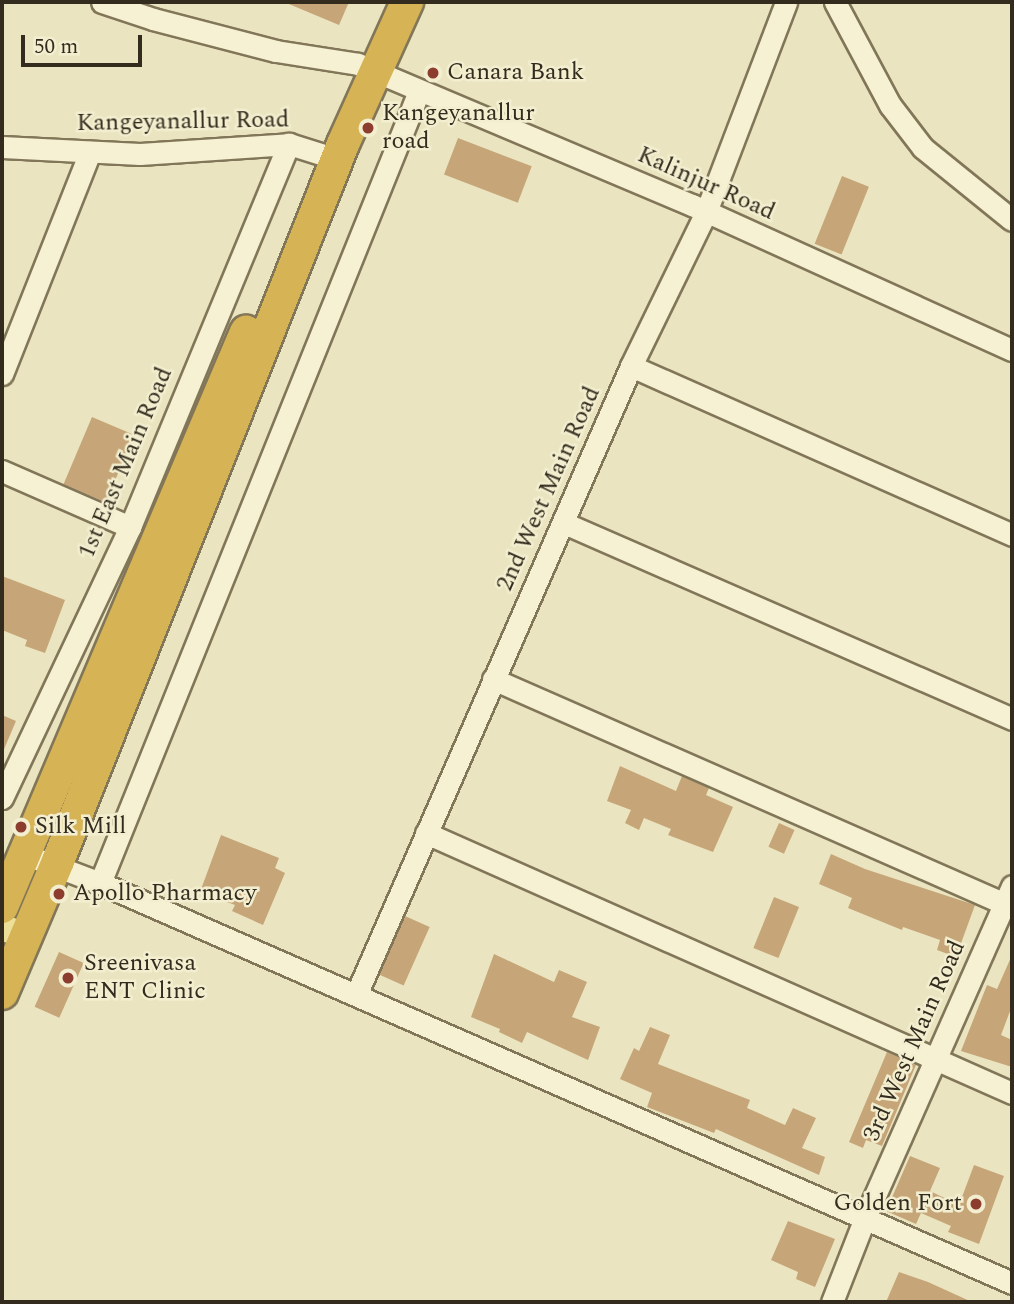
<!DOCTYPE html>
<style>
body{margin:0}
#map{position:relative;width:1014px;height:1304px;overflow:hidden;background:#eae5c0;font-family:Spectral,serif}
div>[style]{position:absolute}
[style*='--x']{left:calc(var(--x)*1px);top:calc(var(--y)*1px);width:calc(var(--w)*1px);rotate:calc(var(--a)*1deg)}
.building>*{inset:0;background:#c6a678;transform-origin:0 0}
.roads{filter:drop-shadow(2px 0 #827659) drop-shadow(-2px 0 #827659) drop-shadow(0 2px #827659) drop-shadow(0 -2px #827659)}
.minor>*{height:21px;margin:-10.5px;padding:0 10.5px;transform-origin:10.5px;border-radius:10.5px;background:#f6f1d2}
.major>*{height:26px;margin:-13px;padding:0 13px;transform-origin:13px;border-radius:13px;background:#ece099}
.highway>*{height:32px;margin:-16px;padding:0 16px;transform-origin:16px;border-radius:16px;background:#d6b355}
.dots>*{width:19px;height:19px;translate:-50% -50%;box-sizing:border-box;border:4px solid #f2eecf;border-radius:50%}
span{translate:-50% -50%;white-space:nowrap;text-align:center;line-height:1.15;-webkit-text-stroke:5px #f2eecf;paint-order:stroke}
.poi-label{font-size:24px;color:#332b1d}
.left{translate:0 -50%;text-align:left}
.right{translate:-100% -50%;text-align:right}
.street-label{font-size:24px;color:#332b1d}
.frame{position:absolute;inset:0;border:4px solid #332b1d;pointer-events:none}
.scale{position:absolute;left:21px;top:35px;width:121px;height:32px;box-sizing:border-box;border:4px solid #332b1d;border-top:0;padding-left:9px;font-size:21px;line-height:24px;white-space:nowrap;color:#332b1d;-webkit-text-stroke:5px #f2eecf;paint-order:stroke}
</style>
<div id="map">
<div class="building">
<i style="clip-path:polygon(284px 2px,349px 2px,339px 25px)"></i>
<i style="left:458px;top:138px;width:79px;height:39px;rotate:21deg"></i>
<i style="left:842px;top:176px;width:29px;height:73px;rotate:22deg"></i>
<i style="left:92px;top:417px;width:46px;height:73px;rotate:23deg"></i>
<i style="clip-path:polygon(2px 576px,65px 600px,45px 653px,25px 646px,27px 640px,2px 630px)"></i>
<i style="clip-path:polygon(2px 715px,16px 721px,2px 754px)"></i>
<i style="clip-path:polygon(620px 766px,676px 791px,682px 776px,709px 788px,706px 795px,733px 807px,713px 852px,668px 835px,671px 829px,644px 818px,639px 830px,625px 823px,631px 810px,607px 801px)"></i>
<i style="left:779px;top:823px;width:17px;height:26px;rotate:24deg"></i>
<i style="clip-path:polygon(221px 835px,279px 858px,275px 868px,285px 873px,263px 925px,232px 911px,235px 905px,200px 892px)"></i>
<i style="clip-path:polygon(831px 854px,865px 869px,975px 905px,956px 957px,937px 950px,940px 940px,903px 927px,902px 930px,848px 908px,852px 898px,819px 884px)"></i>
<i style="left:774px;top:897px;width:27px;height:55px;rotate:22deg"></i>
<i style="left:405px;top:916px;width:27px;height:64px;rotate:24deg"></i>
<i style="left:59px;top:952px;width:27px;height:60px;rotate:24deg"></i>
<i style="clip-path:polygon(494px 954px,554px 982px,559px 970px,587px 982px,572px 1017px,600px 1027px,588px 1060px,527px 1032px,522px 1043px,499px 1032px,500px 1029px,471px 1017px)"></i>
<i style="clip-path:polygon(1012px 955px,1012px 1006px,1001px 1035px,1012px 1040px,1012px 1067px,961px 1051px,987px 985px,997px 989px)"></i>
<i style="clip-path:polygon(650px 1027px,670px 1035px,658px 1064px,750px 1100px,747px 1108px,785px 1125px,793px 1108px,816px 1118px,802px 1148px,825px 1157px,819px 1175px,716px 1129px,714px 1133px,647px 1107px,652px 1093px,620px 1079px,634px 1048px,639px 1051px)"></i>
<i style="clip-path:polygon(887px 1052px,916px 1065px,882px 1146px,866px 1140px,863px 1148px,849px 1142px)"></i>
<i style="clip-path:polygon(910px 1156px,940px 1168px,930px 1191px,959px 1205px,974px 1165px,1004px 1176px,979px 1244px,948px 1232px,951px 1226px,921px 1213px,916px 1224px,886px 1211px)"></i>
<i style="clip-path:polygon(788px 1221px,835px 1239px,815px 1287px,796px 1279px,798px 1272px,771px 1260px)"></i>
<i style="clip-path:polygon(899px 1272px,928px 1282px,972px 1302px,886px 1302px)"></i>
</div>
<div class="roads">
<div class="minor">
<i style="--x:102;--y:2;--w:54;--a:18.4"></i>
<i style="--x:153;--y:19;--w:127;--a:14.6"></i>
<i style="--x:276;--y:51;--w:83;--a:9"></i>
<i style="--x:358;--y:64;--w:363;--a:22.9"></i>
<i style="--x:692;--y:205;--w:351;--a:24.4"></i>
<i style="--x:835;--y:2;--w:117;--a:61.9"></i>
<i style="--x:890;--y:105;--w:54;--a:52.5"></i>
<i style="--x:923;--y:148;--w:114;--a:39"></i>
<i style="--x:2;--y:147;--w:138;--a:2.9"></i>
<i style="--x:140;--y:154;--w:149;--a:-3.8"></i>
<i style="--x:289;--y:144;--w:50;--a:17.4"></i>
<i style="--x:631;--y:366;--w:417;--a:23.9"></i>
<i style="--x:2;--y:374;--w:239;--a:-68.4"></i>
<i style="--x:2;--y:471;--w:140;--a:23.6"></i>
<i style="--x:564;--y:523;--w:489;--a:23.6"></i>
<i style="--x:493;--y:679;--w:567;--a:23.72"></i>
<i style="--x:2;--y:798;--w:300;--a:-64.7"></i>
<i style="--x:130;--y:527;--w:415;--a:-67.5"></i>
<i style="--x:426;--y:833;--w:641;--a:23.93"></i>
<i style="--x:24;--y:854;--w:81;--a:20.9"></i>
<i style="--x:100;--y:883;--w:996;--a:23.68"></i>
<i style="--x:100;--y:883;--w:854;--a:-68.06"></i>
<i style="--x:356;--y:995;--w:686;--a:-66.38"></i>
<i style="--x:631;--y:366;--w:171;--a:-64"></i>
<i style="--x:706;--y:212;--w:225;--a:-69.1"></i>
<i style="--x:832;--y:1302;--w:90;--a:-68.6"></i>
<i style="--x:865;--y:1218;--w:363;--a:-66.1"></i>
</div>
<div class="major">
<i style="--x:2;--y:927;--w:24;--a:22"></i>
</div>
<div class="highway">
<i style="--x:2;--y:907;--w:625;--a:-67.01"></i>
<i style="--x:2;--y:993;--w:143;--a:-67"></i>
<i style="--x:58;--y:861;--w:772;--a:-68.32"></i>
<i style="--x:343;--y:144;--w:156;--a:-65.7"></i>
</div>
</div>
<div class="dots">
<i style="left:433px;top:73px;background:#8d3d2d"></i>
<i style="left:368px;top:128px;background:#8d3d2d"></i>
<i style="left:21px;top:827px;background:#8d3d2d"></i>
<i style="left:59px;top:894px;background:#8d3d2d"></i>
<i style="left:68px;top:978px;background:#8d3d2d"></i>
<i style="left:976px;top:1204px;background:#8d3d2d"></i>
</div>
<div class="poi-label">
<span class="left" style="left:447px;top:73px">Canara Bank</span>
<span class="left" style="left:382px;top:128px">Kangeyanallur<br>road</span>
<span class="left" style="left:35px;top:827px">Silk Mill</span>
<span class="left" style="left:73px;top:894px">Apollo Pharmacy</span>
<span class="left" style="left:84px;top:978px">Sreenivasa<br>ENT Clinic</span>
<span class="right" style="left:962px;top:1204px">Golden Fort</span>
</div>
<div class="street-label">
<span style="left:183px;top:122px;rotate:-1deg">Kangeyanallur Road</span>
<span style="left:706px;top:184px;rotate:24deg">Kalinjur Road</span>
<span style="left:126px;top:463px;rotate:-67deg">1st East Main Road</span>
<span style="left:549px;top:489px;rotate:-66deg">2nd West Main Road</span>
<span style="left:915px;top:1041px;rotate:-66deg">3rd West Main Road</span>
</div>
<div class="frame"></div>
<div class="scale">50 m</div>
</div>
